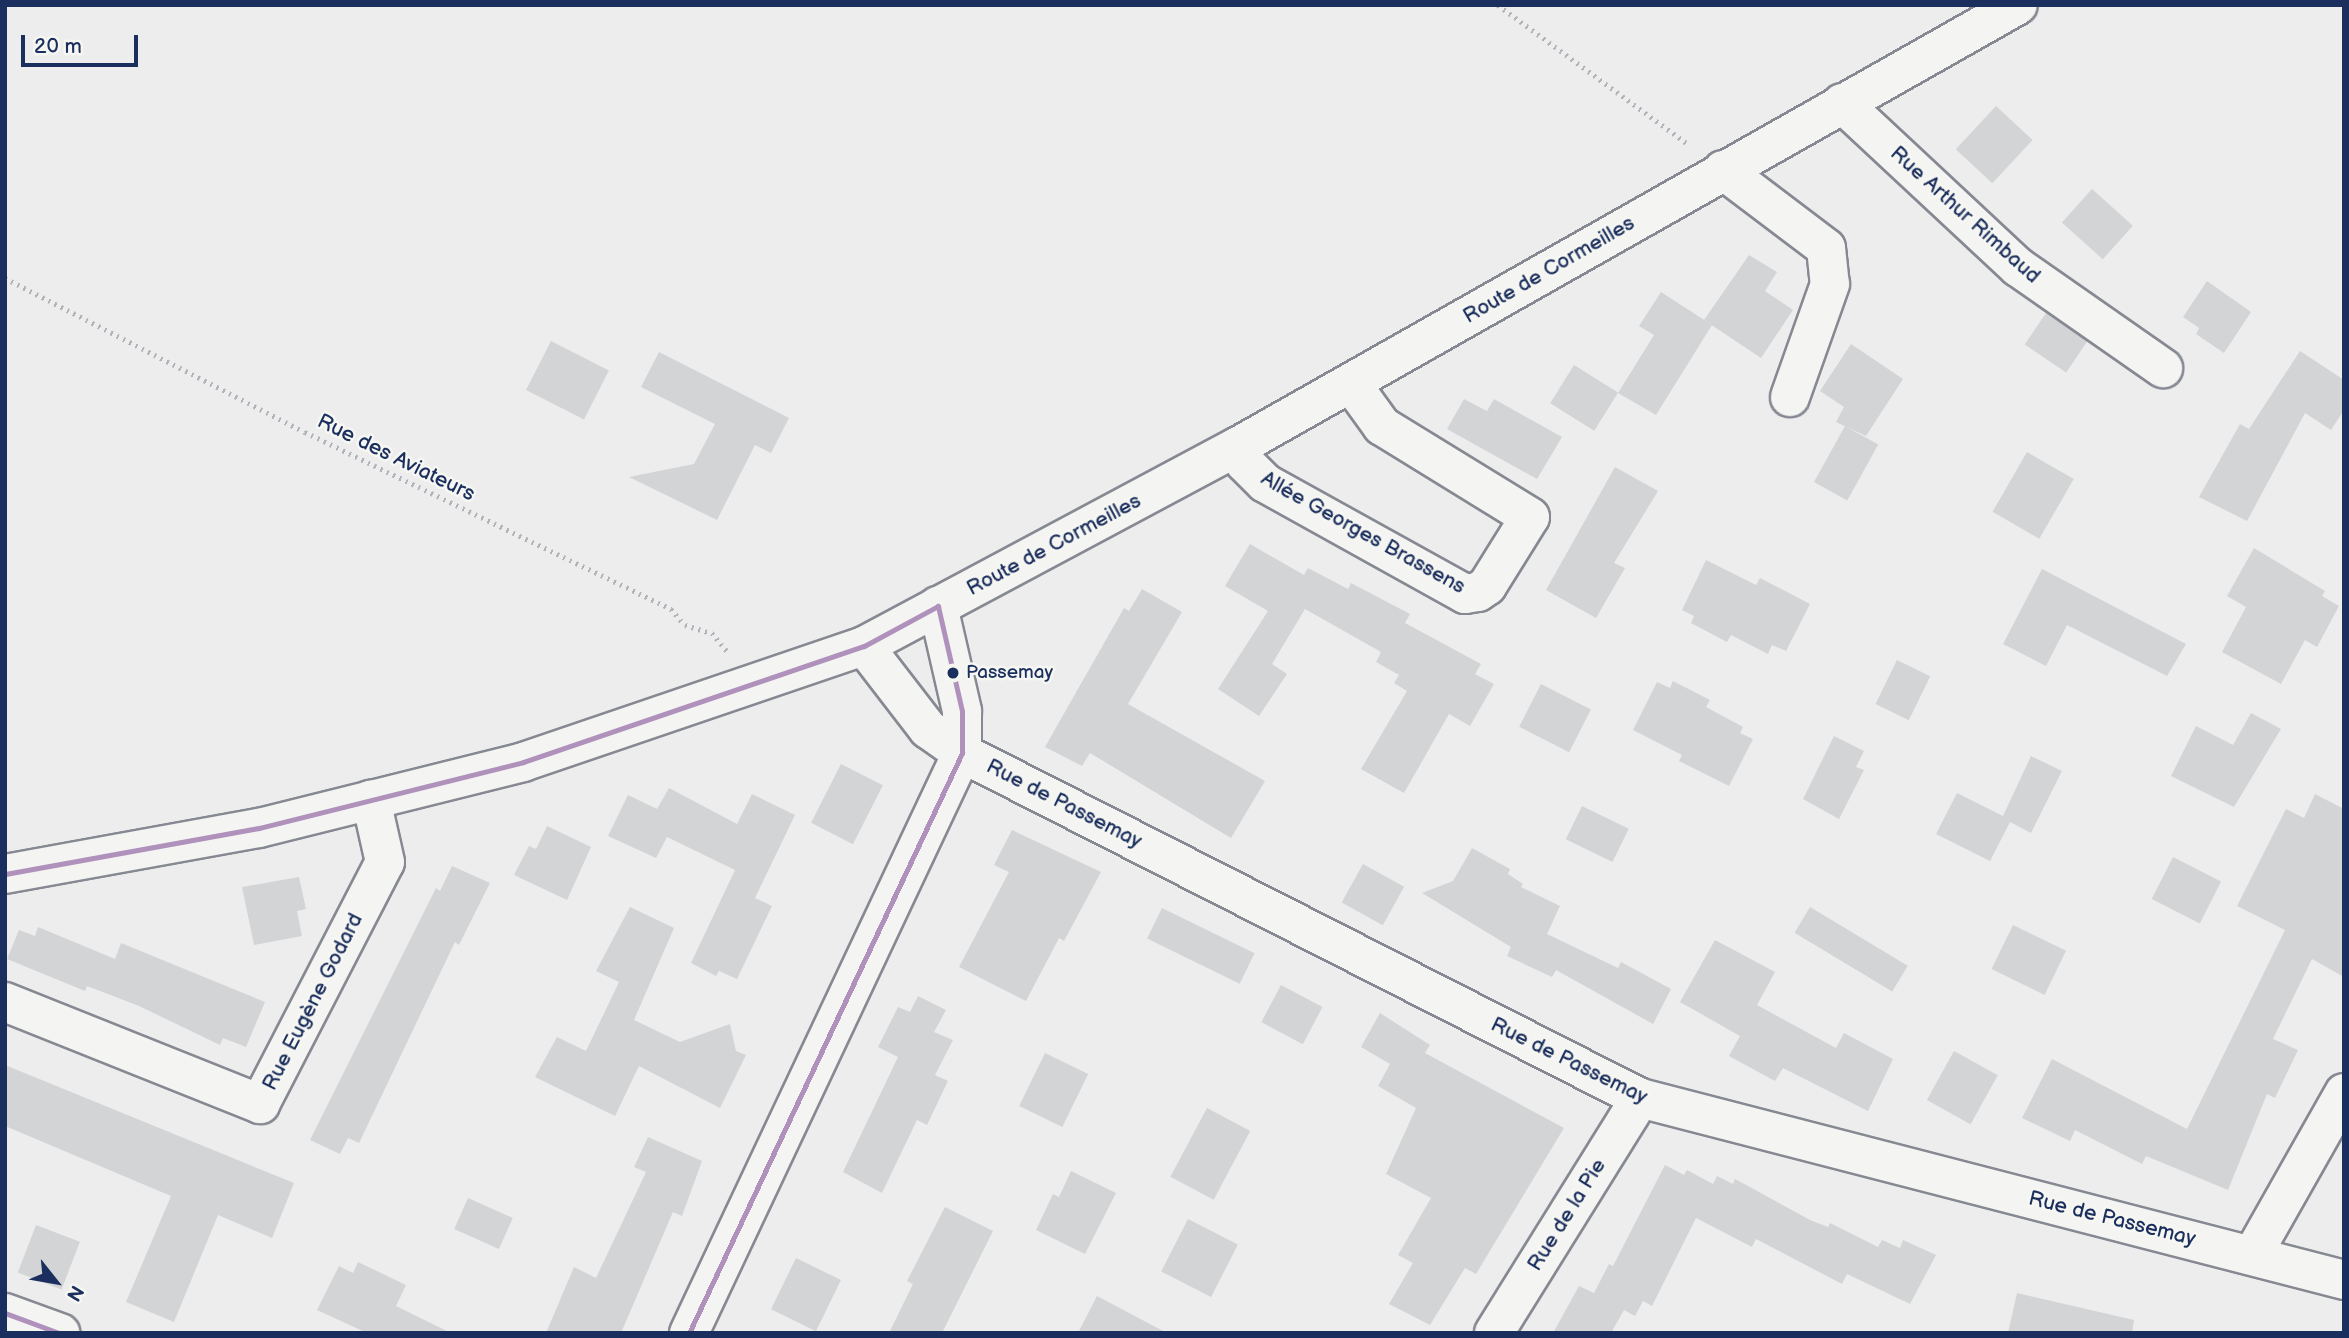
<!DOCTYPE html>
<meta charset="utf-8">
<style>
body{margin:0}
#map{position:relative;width:2349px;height:1338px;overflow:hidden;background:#ededed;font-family:"Balsamiq Sans",sans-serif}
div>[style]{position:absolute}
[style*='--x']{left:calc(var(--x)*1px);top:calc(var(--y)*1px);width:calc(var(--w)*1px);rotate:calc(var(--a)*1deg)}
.building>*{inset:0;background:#d3d4d6;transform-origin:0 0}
.path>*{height:4.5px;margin-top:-2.25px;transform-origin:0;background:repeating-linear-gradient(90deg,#b1b3b8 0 2px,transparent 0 7px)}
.roads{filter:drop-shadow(2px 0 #868992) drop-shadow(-2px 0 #868992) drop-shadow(0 2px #868992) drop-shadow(0 -2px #868992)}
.street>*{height:38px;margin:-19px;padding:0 19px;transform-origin:19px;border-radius:19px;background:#f4f4f2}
.secondary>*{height:38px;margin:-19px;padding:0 19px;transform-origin:19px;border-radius:19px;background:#f4f4f2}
.bus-1>*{height:5px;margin:-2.5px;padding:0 2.5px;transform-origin:2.5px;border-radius:2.5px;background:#af91bc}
.dots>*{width:19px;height:19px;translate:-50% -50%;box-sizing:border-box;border:4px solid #f6f6f2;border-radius:50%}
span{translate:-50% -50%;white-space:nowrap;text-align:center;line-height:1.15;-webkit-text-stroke:5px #f6f6f2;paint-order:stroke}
.bus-label{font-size:19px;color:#1b2f5e}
.left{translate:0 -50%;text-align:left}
.street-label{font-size:21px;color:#1b2f5e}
.frame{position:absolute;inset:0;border:7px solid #1b2f5e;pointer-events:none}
.north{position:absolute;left:21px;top:1247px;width:70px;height:70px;-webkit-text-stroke:5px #f6f6f2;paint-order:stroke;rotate:121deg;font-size:19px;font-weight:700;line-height:28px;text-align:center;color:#1b2f5e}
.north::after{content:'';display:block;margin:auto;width:24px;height:32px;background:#1b2f5e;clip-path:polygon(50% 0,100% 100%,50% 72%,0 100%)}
.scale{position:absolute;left:21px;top:35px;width:117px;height:32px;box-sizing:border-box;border:4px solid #1b2f5e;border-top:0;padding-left:9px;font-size:21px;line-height:24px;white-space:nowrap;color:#1b2f5e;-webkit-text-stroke:5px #f6f6f2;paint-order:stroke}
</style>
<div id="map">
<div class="building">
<i style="left:1996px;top:106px;width:50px;height:59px;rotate:43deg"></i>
<i style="left:2092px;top:189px;width:55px;height:45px;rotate:42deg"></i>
<i style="clip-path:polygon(1749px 255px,1777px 272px,1765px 291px,1793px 310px,1761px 358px,1704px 320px)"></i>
<i style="clip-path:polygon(2207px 281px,2251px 312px,2224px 353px,2196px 334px,2199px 328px,2183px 317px)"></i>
<i style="clip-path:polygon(1661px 292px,1712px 325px,1656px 415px,1618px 393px,1654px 335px,1639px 326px)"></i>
<i style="left:2046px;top:313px;width:50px;height:38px;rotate:34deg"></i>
<i style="left:551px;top:341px;width:65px;height:55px;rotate:27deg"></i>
<i style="clip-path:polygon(1851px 344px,1903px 379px,1866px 436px,1836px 422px,1844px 407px,1820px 391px)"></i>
<i style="clip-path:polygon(2300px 351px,2344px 380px,2344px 410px,2331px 430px,2305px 413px,2247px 521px,2199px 497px,2240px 424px,2249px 429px)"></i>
<i style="clip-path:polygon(659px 352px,789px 418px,771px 453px,755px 445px,717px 520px,629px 477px,694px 464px,715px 424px,641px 387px)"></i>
<i style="left:1574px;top:365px;width:52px;height:45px;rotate:32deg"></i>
<i style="clip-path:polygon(1464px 399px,1487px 411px,1494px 399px,1562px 437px,1537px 479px,1447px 429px)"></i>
<i style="left:1845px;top:426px;width:38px;height:64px;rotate:29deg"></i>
<i style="left:2027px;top:452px;width:54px;height:69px;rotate:30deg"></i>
<i style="clip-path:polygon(1615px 467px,1658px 491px,1614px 563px,1625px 568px,1596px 618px,1546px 590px)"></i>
<i style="clip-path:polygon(1250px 544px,1304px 575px,1308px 568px,1348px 589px,1351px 583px,1410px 614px,1405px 623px,1481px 664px,1475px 674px,1494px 684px,1470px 726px,1449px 714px,1404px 793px,1361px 769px,1407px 691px,1394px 683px,1399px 675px,1376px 662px,1381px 652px,1305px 609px,1272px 664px,1287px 674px,1259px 716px,1218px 689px,1268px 611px,1225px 586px)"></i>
<i style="clip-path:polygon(2254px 548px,2325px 591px,2322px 596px,2339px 606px,2317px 647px,2305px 640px,2281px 684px,2222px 652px,2246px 607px,2227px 596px)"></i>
<i style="clip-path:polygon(1706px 560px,1756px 585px,1760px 578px,1810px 604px,1786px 651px,1772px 645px,1768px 654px,1731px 635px,1727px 642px,1691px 623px,1694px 616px,1682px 610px)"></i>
<i style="clip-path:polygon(2042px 569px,2186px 644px,2167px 676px,2067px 625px,2046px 666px,2003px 644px)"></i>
<i style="clip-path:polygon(1142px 589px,1182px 612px,1128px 704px,1265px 781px,1231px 838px,1090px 753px,1082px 766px,1045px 747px,1124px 608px,1129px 611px)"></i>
<i style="left:1897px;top:660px;width:37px;height:49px;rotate:26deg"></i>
<i style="clip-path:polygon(1673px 681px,1710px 700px,1706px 707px,1743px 727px,1740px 733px,1753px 739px,1729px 786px,1679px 761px,1682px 755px,1633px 730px,1657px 682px,1670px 688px)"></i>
<i style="left:1541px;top:684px;width:56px;height:48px;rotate:27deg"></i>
<i style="clip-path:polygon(2251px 713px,2281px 729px,2234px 807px,2171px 776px,2196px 726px,2233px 745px)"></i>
<i style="clip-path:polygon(1834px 736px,1864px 751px,1856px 767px,1864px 770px,1839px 819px,1803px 799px)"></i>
<i style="clip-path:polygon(2031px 756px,2062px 771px,2031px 833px,2010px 822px,1990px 861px,1936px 834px,1957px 793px,2003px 816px)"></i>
<i style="left:841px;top:764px;width:47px;height:66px;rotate:27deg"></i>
<i style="clip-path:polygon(669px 788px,737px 824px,752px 794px,795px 815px,755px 898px,772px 906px,737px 979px,719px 971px,716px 976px,691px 963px,735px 870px,667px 837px,656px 858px,608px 836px,628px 795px,657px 809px)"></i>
<i style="clip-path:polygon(2315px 794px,2344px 809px,2344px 977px,2312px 959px,2273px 1039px,2298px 1050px,2275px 1098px,2267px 1094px,2228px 1190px,2146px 1156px,2142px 1164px,2075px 1130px,2070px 1141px,2022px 1118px,2052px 1059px,2187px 1129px,2285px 930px,2237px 906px,2286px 809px,2304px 818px)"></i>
<i style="left:1582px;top:806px;width:52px;height:37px;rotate:26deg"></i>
<i style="clip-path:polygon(547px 826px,591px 847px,567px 900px,514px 875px,529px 846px,536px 849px)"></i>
<i style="clip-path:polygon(1012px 830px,1101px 872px,1064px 941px,1059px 938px,1026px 1001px,959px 967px,1009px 872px,994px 865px)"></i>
<i style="clip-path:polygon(1472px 848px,1510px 869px,1508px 874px,1523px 884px,1521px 887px,1560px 906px,1547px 934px,1618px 968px,1621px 962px,1671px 989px,1653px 1024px,1556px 970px,1552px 977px,1507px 956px,1511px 947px,1422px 893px,1453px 881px)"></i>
<i style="left:2173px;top:857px;width:54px;height:47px;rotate:27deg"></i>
<i style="left:1363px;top:864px;width:47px;height:44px;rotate:29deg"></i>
<i style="clip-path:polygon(452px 866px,490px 883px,459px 945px,455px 942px,359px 1143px,348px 1138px,340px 1154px,310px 1140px,436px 888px,440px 891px)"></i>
<i style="clip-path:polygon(299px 877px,306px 909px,297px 911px,302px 936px,254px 945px,242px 887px)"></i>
<i style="clip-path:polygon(630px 907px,674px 928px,634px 1020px,680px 1042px,730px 1024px,736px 1051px,746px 1055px,720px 1108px,639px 1066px,615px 1116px,535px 1077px,557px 1037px,586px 1051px,619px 982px,596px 971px)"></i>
<i style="left:1810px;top:907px;width:114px;height:30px;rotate:31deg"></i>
<i style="left:1162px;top:908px;width:103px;height:34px;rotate:26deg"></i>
<i style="left:2013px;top:925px;width:59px;height:49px;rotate:26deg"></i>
<i style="clip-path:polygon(38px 927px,115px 959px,121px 943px,265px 1002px,246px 1047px,223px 1038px,220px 1045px,139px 1006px,87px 986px,85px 991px,7px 959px,19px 930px,35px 936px)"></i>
<i style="clip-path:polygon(1715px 940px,1775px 972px,1757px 1005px,1836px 1048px,1844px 1033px,1893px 1059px,1868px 1111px,1783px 1068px,1775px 1081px,1729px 1056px,1740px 1036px,1680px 1002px)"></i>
<i style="left:1281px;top:985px;width:47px;height:42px;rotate:28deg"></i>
<i style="clip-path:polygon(918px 996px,946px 1010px,934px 1032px,953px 1040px,935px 1075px,948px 1081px,927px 1125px,917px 1120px,882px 1193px,843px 1172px,898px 1057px,878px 1047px,898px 1007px,910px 1012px)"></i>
<i style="clip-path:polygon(1380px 1013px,1430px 1045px,1425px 1053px,1564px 1128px,1476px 1274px,1465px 1268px,1430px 1325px,1389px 1304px,1413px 1263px,1398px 1255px,1431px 1198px,1386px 1174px,1416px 1108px,1378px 1086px,1390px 1064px,1361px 1047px)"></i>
<i style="left:1954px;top:1051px;width:50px;height:56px;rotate:29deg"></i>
<i style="left:1045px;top:1053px;width:48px;height:59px;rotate:26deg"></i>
<i style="clip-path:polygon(5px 1065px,294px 1183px,272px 1238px,218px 1215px,174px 1322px,126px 1302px,171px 1196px,5px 1126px)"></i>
<i style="left:1207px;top:1108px;width:49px;height:78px;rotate:28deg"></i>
<i style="clip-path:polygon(648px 1137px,702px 1161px,682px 1216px,673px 1212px,621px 1333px,546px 1333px,574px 1267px,596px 1278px,646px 1172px,634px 1167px)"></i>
<i style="clip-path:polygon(1665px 1165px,1684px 1175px,1687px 1170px,1713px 1184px,1717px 1176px,1733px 1184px,1735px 1179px,1810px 1220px,1828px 1227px,1830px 1223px,1878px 1247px,1882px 1240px,1900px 1248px,1903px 1240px,1936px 1255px,1910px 1304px,1847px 1274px,1842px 1284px,1756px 1239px,1752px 1247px,1696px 1218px,1652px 1306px,1643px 1301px,1635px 1316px,1624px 1310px,1611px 1333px,1553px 1333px,1579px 1286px,1594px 1293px,1609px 1264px,1613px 1266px)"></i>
<i style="clip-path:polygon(1071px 1171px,1116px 1193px,1085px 1254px,1036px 1230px,1053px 1194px,1059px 1197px)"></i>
<i style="left:468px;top:1198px;width:49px;height:34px;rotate:24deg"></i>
<i style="clip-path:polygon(945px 1207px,993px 1231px,942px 1333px,889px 1333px,913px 1284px,907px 1281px)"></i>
<i style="left:1188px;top:1219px;width:56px;height:59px;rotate:27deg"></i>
<i style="left:36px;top:1225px;width:47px;height:51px;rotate:21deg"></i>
<i style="left:796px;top:1258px;width:50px;height:57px;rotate:26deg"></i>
<i style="clip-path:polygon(358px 1262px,406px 1285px,396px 1306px,451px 1333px,367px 1333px,317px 1310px,339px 1266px,353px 1273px)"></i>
<i style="clip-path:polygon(2017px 1293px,2134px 1320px,2132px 1333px,2008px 1333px)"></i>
<i style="clip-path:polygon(1097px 1296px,1167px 1333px,1078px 1333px)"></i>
</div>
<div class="path">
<i style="--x:1498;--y:5;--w:237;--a:36.2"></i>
<i style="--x:5;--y:278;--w:337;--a:27.2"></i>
<i style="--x:305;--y:432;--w:407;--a:25.8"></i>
<i style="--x:671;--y:609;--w:21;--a:49"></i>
<i style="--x:685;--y:625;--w:28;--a:17"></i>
<i style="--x:712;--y:633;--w:25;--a:50"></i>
</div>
<div class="roads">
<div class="street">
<i style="--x:1842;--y:103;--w:241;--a:43"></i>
<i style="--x:2018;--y:267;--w:177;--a:34.9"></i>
<i style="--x:1723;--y:170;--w:129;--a:37.1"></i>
<i style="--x:1826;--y:248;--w:36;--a:84"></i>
<i style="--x:1830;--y:284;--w:120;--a:109.5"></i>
<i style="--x:1237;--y:447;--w:18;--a:63"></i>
<i style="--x:1245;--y:463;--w:28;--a:45"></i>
<i style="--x:1265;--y:483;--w:229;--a:29"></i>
<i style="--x:1465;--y:594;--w:13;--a:-9"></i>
<i style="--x:1478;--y:592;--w:11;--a:-34"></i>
<i style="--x:1487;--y:586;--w:81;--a:-58.1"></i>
<i style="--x:1530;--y:517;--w:174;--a:-148.4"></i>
<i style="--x:1382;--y:426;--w:53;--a:-125.8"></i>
<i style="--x:864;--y:646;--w:105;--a:52.4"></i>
<i style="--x:928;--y:729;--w:42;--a:35.2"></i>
<i style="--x:962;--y:753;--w:761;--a:26.97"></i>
<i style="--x:1640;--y:1098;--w:727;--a:14.49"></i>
<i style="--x:5;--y:1002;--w:275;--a:21.8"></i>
<i style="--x:260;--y:1104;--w:272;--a:-62.7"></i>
<i style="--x:385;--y:862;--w:64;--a:-102.7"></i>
<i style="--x:2253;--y:1254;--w:185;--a:-60.5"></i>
<i style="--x:5;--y:1313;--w:59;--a:20"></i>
<i style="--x:689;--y:1333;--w:641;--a:-64.79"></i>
<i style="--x:962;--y:753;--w:42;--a:-90"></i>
<i style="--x:962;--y:711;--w:108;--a:-102.9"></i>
<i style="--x:1494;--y:1333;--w:277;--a:-58.1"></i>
</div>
<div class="secondary">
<i style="--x:5;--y:874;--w:258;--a:-10.3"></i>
<i style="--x:259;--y:828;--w:272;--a:-14"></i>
<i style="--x:523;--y:762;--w:360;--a:-18.8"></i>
<i style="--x:864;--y:646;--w:423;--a:-28.1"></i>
<i style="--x:1237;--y:447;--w:897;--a:-29.51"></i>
</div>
</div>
<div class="bus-1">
<i style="--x:5;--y:874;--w:258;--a:-10.3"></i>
<i style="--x:259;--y:828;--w:272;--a:-14"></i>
<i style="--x:523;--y:762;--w:360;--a:-18.8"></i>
<i style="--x:864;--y:646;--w:84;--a:-28.4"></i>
<i style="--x:5;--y:1313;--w:58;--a:20.3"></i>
<i style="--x:689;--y:1333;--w:641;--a:-64.79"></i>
<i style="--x:962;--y:753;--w:42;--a:-90"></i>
<i style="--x:962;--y:711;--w:108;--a:-102.9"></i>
</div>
<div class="dots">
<i style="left:953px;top:673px;background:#1b2f5e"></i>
</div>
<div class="bus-label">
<span class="left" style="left:966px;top:673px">Passemay</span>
</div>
<div class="street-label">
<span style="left:1965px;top:215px;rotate:42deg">Rue Arthur Rimbaud</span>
<span style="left:1549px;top:270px;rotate:-30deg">Route de Cormeilles</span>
<span style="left:396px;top:458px;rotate:26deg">Rue des Aviateurs</span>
<span style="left:1363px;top:533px;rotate:29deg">Allée Georges Brassens</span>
<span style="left:1054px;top:545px;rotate:-28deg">Route de Cormeilles</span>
<span style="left:1064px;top:804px;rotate:27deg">Rue de Passemay</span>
<span style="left:313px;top:1002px;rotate:-63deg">Rue Eugène Godard</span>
<span style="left:1569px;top:1061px;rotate:26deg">Rue de Passemay</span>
<span style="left:1567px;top:1215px;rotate:-58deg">Rue de la Pie</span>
<span style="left:2112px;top:1219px;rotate:14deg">Rue de Passemay</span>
</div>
<div class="frame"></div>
<div class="north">N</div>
<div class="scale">20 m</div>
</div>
